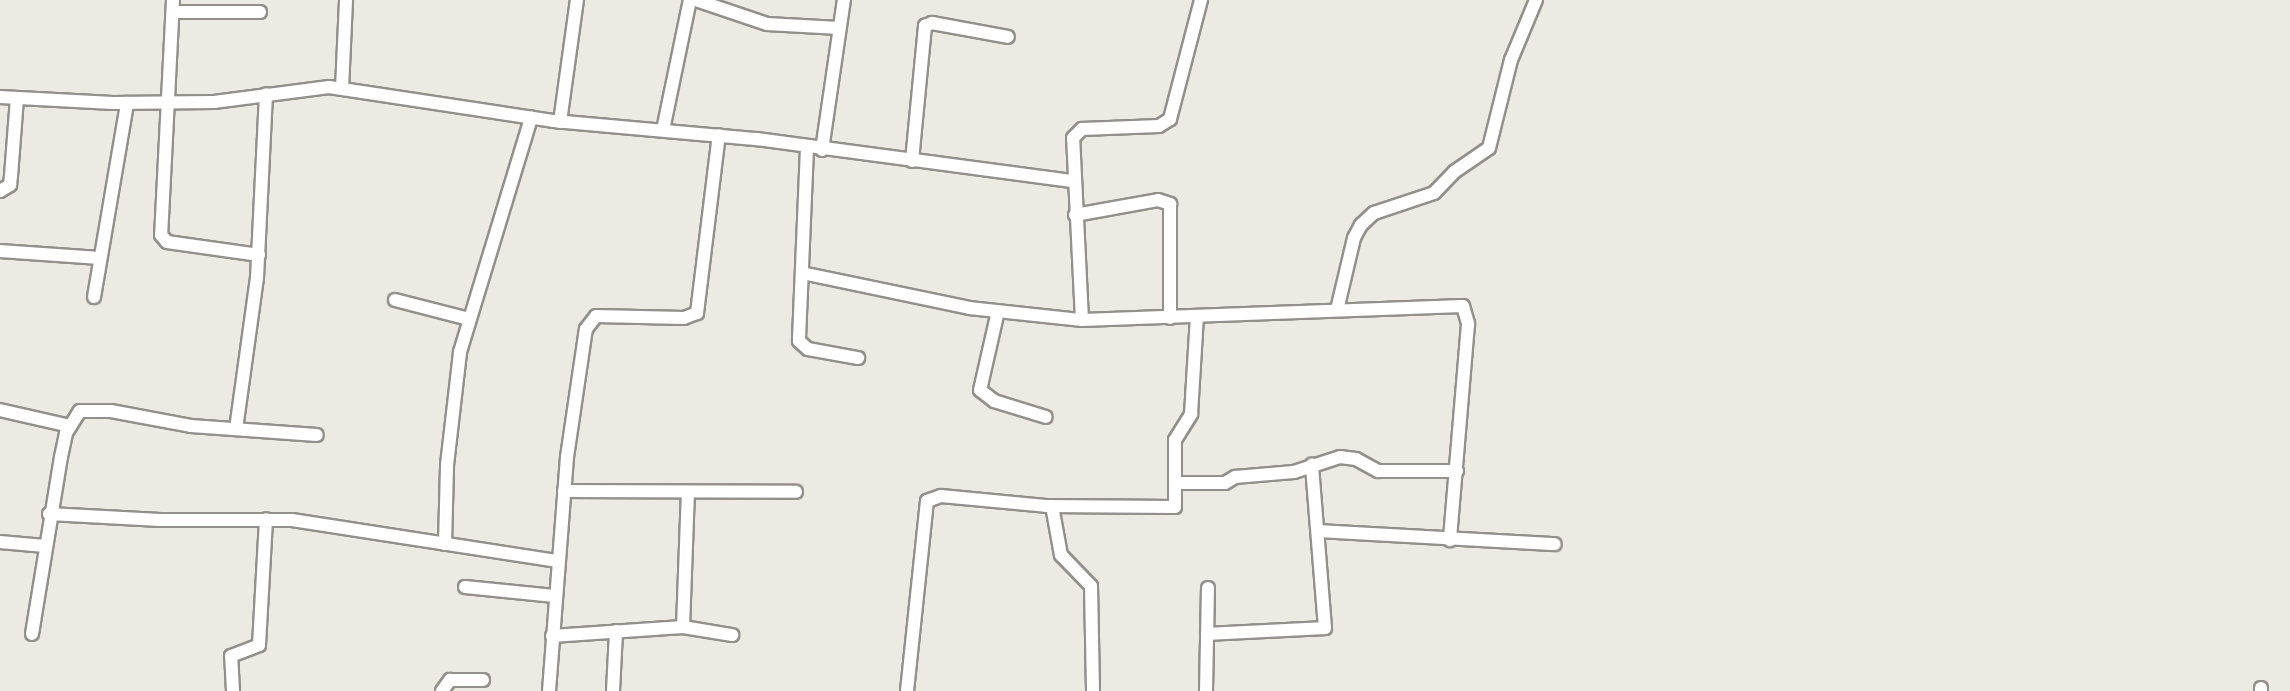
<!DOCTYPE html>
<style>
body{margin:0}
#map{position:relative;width:2290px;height:691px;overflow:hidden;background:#edeae4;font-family:Overpass,sans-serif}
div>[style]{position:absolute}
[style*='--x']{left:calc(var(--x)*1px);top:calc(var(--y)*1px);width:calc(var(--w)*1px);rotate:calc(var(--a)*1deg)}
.roads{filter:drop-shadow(2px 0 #938f8b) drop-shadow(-2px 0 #938f8b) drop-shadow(0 2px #938f8b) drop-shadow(0 -2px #938f8b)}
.street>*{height:12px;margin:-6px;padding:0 6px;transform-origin:6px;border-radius:6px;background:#fff}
span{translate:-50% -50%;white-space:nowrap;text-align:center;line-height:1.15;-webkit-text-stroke:5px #edeae4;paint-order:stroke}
</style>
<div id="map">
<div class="roads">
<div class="street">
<i style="--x:173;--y:0;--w:235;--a:92.9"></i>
<i style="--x:161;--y:235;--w:9;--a:49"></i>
<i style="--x:167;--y:242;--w:93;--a:8"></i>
<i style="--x:696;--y:0;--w:75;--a:18.7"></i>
<i style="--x:767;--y:24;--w:72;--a:3.2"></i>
<i style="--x:173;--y:12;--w:87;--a:0"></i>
<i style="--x:342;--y:89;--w:89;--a:-87.4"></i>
<i style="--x:0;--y:97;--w:113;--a:3"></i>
<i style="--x:113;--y:103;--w:101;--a:-0.6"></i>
<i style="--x:214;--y:102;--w:116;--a:-7.4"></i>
<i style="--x:329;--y:87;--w:228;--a:8.6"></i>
<i style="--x:554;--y:121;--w:204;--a:5.1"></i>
<i style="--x:757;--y:139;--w:319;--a:7.6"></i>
<i style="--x:560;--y:122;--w:123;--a:-82.1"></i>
<i style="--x:663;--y:130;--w:133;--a:-78.3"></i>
<i style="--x:807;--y:148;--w:193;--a:92.4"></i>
<i style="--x:799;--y:341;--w:12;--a:42"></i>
<i style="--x:808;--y:349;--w:51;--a:10.2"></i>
<i style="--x:822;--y:150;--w:152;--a:-81.7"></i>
<i style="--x:912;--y:161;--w:136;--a:-84.5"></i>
<i style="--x:925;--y:26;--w:8;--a:-23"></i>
<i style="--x:932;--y:23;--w:77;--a:10.4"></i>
<i style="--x:0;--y:191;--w:12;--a:-31"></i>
<i style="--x:10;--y:185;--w:9;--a:-84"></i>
<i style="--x:11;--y:176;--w:78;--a:-85.6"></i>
<i style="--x:1075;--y:215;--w:84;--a:-10.2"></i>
<i style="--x:1158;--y:200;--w:13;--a:18"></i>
<i style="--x:1170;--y:204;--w:114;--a:90"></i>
<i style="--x:0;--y:251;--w:100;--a:4"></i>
<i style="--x:802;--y:273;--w:171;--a:11.8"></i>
<i style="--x:969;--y:308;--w:114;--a:6.1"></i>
<i style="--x:1082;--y:320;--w:381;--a:-2.1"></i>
<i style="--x:1463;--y:306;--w:19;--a:74"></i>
<i style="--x:1468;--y:324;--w:217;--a:94.8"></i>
<i style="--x:94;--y:297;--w:197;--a:-80.3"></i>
<i style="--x:395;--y:300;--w:76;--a:14.4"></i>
<i style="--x:1337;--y:310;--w:74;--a:-76.7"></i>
<i style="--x:1354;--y:238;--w:15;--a:-62"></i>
<i style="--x:1361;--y:225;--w:18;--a:-43"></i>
<i style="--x:1374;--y:213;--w:63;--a:-18.4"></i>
<i style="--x:1434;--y:193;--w:29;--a:-46"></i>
<i style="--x:1454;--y:172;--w:42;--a:-34.4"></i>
<i style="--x:1489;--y:148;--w:91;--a:-76"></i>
<i style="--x:1511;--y:60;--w:65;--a:-67.4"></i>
<i style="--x:998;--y:311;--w:81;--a:102.8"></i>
<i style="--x:980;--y:390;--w:18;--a:38"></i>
<i style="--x:994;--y:401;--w:54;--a:17.1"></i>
<i style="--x:1082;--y:320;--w:182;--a:-92.8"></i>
<i style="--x:1073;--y:138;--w:13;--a:-45"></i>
<i style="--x:1082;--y:129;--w:77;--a:-2.2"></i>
<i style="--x:1159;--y:126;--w:13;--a:-32"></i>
<i style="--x:1170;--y:119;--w:123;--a:-75.4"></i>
<i style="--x:0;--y:410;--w:72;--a:12.9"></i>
<i style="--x:236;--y:429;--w:152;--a:-82.1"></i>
<i style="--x:257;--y:278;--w:184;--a:-87.2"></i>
<i style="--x:1176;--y:483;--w:49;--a:0"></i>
<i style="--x:1225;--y:483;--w:12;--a:-31"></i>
<i style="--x:1235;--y:477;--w:59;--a:-4.8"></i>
<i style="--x:1294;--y:472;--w:48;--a:-18.1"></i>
<i style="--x:1340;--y:457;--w:16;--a:7"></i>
<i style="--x:1356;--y:459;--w:25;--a:29"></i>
<i style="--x:1378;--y:471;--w:79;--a:0"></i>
<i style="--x:564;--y:491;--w:232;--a:0.2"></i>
<i style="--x:1052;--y:506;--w:50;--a:79.6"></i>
<i style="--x:1061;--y:555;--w:43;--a:45.9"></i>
<i style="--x:1091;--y:586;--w:105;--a:88.9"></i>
<i style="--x:49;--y:514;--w:111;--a:3.1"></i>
<i style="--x:160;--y:520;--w:132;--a:0"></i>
<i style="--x:292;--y:520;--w:269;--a:8.8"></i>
<i style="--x:1319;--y:531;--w:236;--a:3.2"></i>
<i style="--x:0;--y:542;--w:45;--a:5.1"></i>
<i style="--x:445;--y:544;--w:79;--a:-88.5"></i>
<i style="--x:447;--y:465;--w:114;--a:-83.4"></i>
<i style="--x:460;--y:352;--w:245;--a:-73.1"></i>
<i style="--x:465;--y:587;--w:90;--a:5.7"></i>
<i style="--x:683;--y:627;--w:135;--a:-87.9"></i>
<i style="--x:32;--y:634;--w:179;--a:-80.7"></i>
<i style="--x:61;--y:457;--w:25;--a:-78"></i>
<i style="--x:66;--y:433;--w:26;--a:-58"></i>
<i style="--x:80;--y:411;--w:31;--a:0"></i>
<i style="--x:111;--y:411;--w:81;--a:10.6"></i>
<i style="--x:191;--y:426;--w:126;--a:4.1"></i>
<i style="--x:1207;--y:634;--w:118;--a:-2.9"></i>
<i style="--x:1325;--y:628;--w:164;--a:-94.6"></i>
<i style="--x:552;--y:636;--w:131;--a:-3.9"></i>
<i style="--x:683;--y:627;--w:50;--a:9.3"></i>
<i style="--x:233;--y:691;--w:35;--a:-93"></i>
<i style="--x:231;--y:656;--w:30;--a:-21"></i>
<i style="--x:259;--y:645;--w:126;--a:-86.8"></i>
<i style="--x:442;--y:691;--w:14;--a:-54"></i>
<i style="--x:450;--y:680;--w:33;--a:0"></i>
<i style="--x:549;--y:691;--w:235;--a:-85.6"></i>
<i style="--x:567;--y:457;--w:129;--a:-81.6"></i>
<i style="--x:586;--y:329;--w:16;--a:-52"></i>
<i style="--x:596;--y:316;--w:88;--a:1.3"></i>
<i style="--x:684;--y:318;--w:14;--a:-21"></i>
<i style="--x:697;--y:313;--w:179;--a:-83"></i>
<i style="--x:613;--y:691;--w:60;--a:-87.1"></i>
<i style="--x:907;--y:691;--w:191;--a:-84"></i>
<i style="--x:927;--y:501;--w:15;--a:-20"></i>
<i style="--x:941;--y:496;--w:105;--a:5.4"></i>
<i style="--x:1046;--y:506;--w:129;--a:0.4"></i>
<i style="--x:1175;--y:507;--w:67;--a:-90"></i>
<i style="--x:1175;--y:440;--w:31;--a:-58"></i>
<i style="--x:1191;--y:414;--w:98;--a:-86.5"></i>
<i style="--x:1206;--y:691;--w:103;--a:-88.9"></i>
<i style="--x:2261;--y:691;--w:3;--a:-90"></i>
</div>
</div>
</div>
